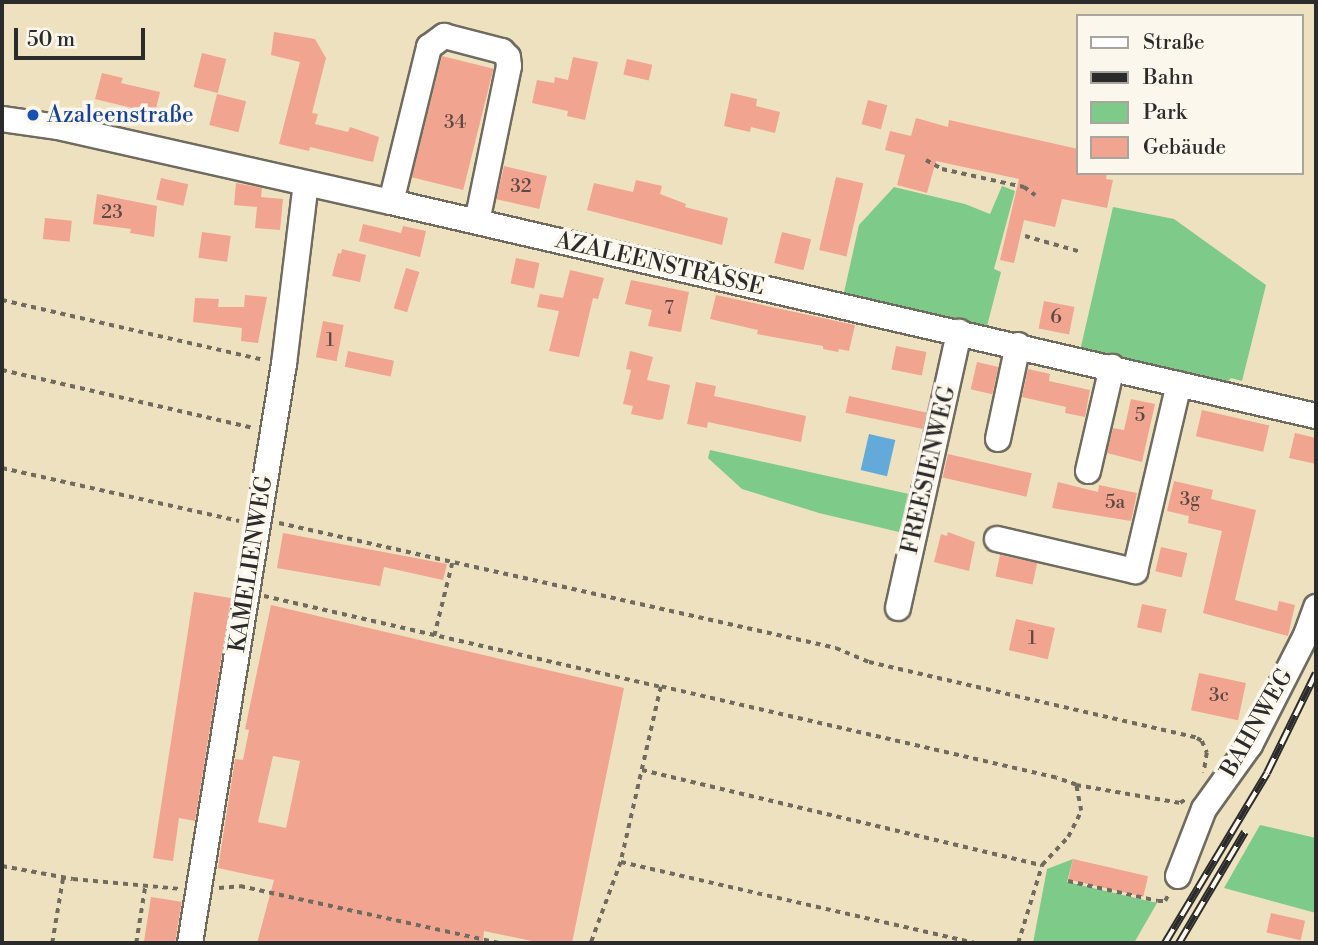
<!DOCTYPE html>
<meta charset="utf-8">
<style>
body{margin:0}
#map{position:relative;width:1318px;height:945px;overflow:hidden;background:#eee1c0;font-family:"Libre Bodoni",serif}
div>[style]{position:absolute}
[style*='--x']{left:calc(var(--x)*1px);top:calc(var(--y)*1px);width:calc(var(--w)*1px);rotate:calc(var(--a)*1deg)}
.green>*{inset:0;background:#7dca89}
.water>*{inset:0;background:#63a9d9;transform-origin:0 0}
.building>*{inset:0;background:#f1a490;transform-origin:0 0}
.path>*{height:3.5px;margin-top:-1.75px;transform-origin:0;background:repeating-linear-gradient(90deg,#6f6b5f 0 5px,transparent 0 10px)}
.roads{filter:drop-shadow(2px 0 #6f6b5f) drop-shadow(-2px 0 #6f6b5f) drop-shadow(0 2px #6f6b5f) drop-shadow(0 -2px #6f6b5f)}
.minor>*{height:24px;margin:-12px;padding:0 12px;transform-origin:12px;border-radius:12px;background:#fff}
.rail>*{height:8px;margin-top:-4px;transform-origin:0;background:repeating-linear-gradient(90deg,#fbf7ec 0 16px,#2b2b2b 0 32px);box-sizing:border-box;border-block:2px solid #2b2b2b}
.dots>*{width:19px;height:19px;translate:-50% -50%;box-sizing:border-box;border:4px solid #fbf7ec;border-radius:50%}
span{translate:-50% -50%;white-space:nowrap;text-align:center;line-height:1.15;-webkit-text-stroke:7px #fbf7ec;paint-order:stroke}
.number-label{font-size:19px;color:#5c4944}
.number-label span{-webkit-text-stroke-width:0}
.transit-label{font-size:23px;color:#164399}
.left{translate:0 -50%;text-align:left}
.street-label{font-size:23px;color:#2b2b2b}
.frame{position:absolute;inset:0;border:4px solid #2b2b2b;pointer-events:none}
.legend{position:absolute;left:1076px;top:14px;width:228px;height:161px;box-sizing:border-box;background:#fbf7ec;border:2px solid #a8a59f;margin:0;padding:9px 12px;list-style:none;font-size:21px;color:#2b2b2b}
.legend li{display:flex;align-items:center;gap:14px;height:35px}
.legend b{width:35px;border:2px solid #a8a59f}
.scale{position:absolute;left:14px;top:28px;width:131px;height:32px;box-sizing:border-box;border:4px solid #2b2b2b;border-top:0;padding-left:9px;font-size:21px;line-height:24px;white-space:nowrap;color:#2b2b2b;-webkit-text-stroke:5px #fbf7ec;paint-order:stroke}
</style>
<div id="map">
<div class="green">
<i style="clip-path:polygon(1002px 186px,1015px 191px,994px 269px,1001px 272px,986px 330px,843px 297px,859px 225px,894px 187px,965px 204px,990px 214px)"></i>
<i style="clip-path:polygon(1113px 207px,1174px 219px,1266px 285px,1242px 381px,1231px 378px,1226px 383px,1080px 351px)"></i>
<i style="clip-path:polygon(710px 450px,909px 494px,899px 532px,819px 513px,742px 489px,708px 458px)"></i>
<i style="clip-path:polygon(1260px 825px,1316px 838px,1316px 913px,1224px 888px)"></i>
<i style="clip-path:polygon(1073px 859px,1067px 882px,1157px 903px,1134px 943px,1033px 943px,1047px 869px)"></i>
</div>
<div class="water">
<i style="left:869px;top:434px;width:27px;height:37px;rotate:13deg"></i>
</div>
<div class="building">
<i style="clip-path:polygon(274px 32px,315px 39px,326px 58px,312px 113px,318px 114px,315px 124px,348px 132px,350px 127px,379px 137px,373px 162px,310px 147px,309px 151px,279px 144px,300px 62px,271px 55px)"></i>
<i style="left:202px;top:53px;width:25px;height:35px;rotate:14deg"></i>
<i style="left:442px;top:56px;width:53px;height:125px;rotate:14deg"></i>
<i style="clip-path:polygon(573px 57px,598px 62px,585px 120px,567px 116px,568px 111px,532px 103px,537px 80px,554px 83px,555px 77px,568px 80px)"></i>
<i style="left:627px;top:59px;width:26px;height:16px;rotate:13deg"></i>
<i style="clip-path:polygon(102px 73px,123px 78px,121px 83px,160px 92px,153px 121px,130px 115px,132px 108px,95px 99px)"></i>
<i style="clip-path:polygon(731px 93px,757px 99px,756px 106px,780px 112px,775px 133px,751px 127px,750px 132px,724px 126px)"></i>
<i style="left:217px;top:94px;width:30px;height:32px;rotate:14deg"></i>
<i style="left:868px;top:100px;width:20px;height:25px;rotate:15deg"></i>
<i style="clip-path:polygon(916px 118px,948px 127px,949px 120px,1078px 149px,1078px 173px,1107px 173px,1106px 179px,1113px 180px,1107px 208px,1062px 199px,1055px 227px,1024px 220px,1014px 263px,1000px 260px,1019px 179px,936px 161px,927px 193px,897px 185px,905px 155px,885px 150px,890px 131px,911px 136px)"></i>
<i style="left:504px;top:166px;width:44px;height:34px;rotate:13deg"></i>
<i style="left:836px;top:177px;width:28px;height:75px;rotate:13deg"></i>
<i style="left:161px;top:178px;width:28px;height:22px;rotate:13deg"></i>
<i style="clip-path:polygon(636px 180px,662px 186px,660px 194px,686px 204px,685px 207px,728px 218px,722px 245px,587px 210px,594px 183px,633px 192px)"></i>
<i style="clip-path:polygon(236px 183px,262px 188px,261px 197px,283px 199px,280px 230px,255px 228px,257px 207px,234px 205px)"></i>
<i style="clip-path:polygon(97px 194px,157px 206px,154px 237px,130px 233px,131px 229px,93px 224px)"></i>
<i style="left:45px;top:218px;width:27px;height:21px;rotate:6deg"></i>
<i style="clip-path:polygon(363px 224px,401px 233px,403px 226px,426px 231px,420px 257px,359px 241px)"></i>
<i style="left:202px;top:232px;width:29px;height:26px;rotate:8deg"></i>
<i style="left:782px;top:232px;width:30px;height:32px;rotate:14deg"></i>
<i style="clip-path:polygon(342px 249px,366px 255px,360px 282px,332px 276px,338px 253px,341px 254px)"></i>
<i style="left:516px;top:258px;width:24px;height:26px;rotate:12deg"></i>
<i style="left:406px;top:268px;width:14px;height:42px;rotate:17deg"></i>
<i style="clip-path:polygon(570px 270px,604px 278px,598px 299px,593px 298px,579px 357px,549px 351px,559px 311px,537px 307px,540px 294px,563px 298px)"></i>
<i style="clip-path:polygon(631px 280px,689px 292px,681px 332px,648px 326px,652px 310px,625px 304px)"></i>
<i style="clip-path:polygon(245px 295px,267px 297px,258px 343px,241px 341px,242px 328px,193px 322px,195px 298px,219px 299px,218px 307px,244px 307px)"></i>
<i style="clip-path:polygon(716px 295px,855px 325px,849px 351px,839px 349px,838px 352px,823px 349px,823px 346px,757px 334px,758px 330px,710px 319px)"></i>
<i style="left:1044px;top:301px;width:31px;height:28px;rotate:11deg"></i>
<i style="left:323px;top:321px;width:21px;height:37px;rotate:11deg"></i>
<i style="left:896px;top:346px;width:31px;height:24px;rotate:11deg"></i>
<i style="left:348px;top:351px;width:47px;height:16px;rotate:12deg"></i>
<i style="clip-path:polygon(630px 351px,653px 357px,647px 380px,670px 385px,663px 419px,659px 420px,631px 414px,633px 406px,623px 404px,631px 370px,626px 369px)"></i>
<i style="left:977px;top:362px;width:22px;height:28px;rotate:13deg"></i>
<i style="clip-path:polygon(1028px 369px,1050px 374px,1049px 381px,1090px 390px,1085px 417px,1065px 413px,1066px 407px,1022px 397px)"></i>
<i style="clip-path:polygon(696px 382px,716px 386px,714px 396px,806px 416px,801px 442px,708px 422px,707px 428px,687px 424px)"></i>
<i style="left:849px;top:396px;width:79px;height:17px;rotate:12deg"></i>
<i style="clip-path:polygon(1131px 399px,1155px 404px,1142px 462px,1107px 453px,1113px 428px,1124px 430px)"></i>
<i style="left:1202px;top:410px;width:69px;height:27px;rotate:13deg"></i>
<i style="clip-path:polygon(1295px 433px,1316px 438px,1316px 464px,1289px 458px)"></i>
<i style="left:948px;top:454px;width:86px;height:24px;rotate:13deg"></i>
<i style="clip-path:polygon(1174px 481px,1213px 490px,1211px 499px,1256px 510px,1235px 600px,1277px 611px,1279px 601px,1295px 605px,1288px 636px,1203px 613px,1222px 531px,1188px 523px,1189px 516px,1167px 511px)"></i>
<i style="clip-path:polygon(1058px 482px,1098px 492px,1099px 485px,1137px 493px,1131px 521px,1052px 508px)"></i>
<i style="clip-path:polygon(948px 532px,975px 542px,969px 571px,934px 562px,941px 534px,947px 536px)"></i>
<i style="clip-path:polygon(283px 533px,447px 564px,443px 580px,384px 567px,380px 586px,277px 568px)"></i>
<i style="left:1161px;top:547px;width:27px;height:25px;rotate:13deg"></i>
<i style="left:1000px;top:555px;width:38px;height:22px;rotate:12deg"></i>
<i style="clip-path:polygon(194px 592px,231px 598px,195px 821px,179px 818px,173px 861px,153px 858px)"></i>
<i style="left:1142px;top:604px;width:25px;height:24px;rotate:12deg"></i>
<i style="clip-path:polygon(evenodd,271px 605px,624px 688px,572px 943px,541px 943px,484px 931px,483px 943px,257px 943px,274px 880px,218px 868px,235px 759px,243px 760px,249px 730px,245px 729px,271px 605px,273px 756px,300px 761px,286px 828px,258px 822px,273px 756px)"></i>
<i style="left:1016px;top:619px;width:40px;height:32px;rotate:13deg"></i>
<i style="left:1199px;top:673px;width:48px;height:38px;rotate:12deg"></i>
<i style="left:1073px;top:859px;width:77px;height:21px;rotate:13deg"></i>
<i style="left:151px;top:897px;width:31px;height:47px;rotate:9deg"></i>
<i style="left:1271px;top:913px;width:35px;height:20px;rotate:13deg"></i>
</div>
<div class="path">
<i style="--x:926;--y:160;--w:18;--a:29"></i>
<i style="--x:942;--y:169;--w:84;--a:12.4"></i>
<i style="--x:1024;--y:187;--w:14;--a:36"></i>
<i style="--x:1025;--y:236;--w:58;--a:15.9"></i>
<i style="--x:2;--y:300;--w:269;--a:12.9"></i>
<i style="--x:2;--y:370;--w:258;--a:13"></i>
<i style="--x:2;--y:468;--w:243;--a:12.6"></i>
<i style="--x:279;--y:523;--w:571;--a:12.65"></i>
<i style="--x:836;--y:648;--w:36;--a:23"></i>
<i style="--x:869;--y:662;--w:337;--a:13"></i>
<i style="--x:1197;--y:738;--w:6;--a:31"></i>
<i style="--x:1202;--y:741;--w:13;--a:67"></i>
<i style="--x:1207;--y:753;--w:20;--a:99"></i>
<i style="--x:264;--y:596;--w:407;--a:12.9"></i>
<i style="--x:661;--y:687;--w:180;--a:102.9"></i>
<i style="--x:621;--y:862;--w:86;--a:110.3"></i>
<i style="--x:434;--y:636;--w:75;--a:-76.1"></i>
<i style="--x:642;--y:770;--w:411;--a:13.4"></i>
<i style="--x:1042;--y:865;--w:38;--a:-47"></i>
<i style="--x:1068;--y:837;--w:29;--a:-63"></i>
<i style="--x:1081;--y:811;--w:26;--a:-101"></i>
<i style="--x:1076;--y:785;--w:21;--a:-161"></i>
<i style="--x:1056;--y:778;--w:405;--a:-167"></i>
<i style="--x:1076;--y:785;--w:106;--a:9.8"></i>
<i style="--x:1180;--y:803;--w:7;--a:-34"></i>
<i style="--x:621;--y:862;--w:362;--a:12.9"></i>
<i style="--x:2;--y:866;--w:72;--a:10.4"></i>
<i style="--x:73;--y:879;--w:107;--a:5.3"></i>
<i style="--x:1068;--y:881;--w:92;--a:12.5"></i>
<i style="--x:1158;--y:901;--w:7;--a:0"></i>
<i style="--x:1165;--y:901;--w:7;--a:-63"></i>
<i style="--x:219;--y:888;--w:21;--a:-5"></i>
<i style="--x:240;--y:886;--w:265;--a:12.4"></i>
<i style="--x:52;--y:943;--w:67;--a:-80.5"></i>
<i style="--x:136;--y:943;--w:57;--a:-80.9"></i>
<i style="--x:1018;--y:943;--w:82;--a:-72.9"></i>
</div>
<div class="roads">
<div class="minor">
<i style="--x:2;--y:119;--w:57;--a:8.1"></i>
<i style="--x:58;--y:127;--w:341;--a:12.7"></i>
<i style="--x:391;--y:202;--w:949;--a:13.03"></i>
<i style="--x:391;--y:202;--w:160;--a:-76.2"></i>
<i style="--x:429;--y:47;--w:19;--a:-36"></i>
<i style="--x:444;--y:36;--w:60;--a:14.5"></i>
<i style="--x:502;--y:51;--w:8;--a:45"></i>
<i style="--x:508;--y:57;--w:9;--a:84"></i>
<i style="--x:509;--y:66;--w:159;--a:101.6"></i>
<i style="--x:998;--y:439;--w:96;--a:-78"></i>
<i style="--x:1088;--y:471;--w:107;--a:-77"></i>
<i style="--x:997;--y:539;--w:142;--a:13.1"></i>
<i style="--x:1135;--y:571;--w:192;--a:-76.8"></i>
<i style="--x:898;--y:608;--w:283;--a:-77.5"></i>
<i style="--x:1178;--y:876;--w:72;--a:-68.8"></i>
<i style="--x:1204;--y:809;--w:79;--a:-54.3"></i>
<i style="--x:1250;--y:745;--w:123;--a:-63"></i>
<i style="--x:1306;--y:635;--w:30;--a:-70"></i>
<i style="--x:190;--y:943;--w:587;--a:-80.78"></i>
<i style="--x:284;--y:364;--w:182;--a:-83.1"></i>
</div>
</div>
<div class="rail">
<i style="--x:1165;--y:943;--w:198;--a:-59"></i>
<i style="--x:1267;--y:773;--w:111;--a:-63.9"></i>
<i style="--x:1179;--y:943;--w:129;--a:-59.3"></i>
</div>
<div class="dots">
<i style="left:33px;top:115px;background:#1a4fb4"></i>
</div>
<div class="number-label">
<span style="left:455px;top:123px">34</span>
<span style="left:521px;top:187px">32</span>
<span style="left:112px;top:213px">23</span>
<span style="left:669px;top:309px">7</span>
<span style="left:1056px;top:318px">6</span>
<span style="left:330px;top:341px">1</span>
<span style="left:1140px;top:416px">5</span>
<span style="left:1190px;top:500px">3g</span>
<span style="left:1115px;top:503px">5a</span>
<span style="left:1032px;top:639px">1</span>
<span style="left:1219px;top:696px">3c</span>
</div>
<div class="transit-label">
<span class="left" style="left:47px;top:115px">Azaleenstraße</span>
</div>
<div class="street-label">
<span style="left:660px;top:264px;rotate:13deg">AZALEENSTRASSE</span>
<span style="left:929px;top:470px;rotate:-77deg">FREESIENWEG</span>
<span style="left:251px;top:564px;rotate:-81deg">KAMELIENWEG</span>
<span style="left:1257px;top:723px;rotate:-60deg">BAHNWEG</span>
</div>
<div class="frame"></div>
<ul class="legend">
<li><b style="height:9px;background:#fff"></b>Straße</li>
<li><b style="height:9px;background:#2b2b2b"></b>Bahn</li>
<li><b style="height:19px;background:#7dca89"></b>Park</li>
<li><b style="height:19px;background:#f1a490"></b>Gebäude</li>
</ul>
<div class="scale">50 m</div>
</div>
